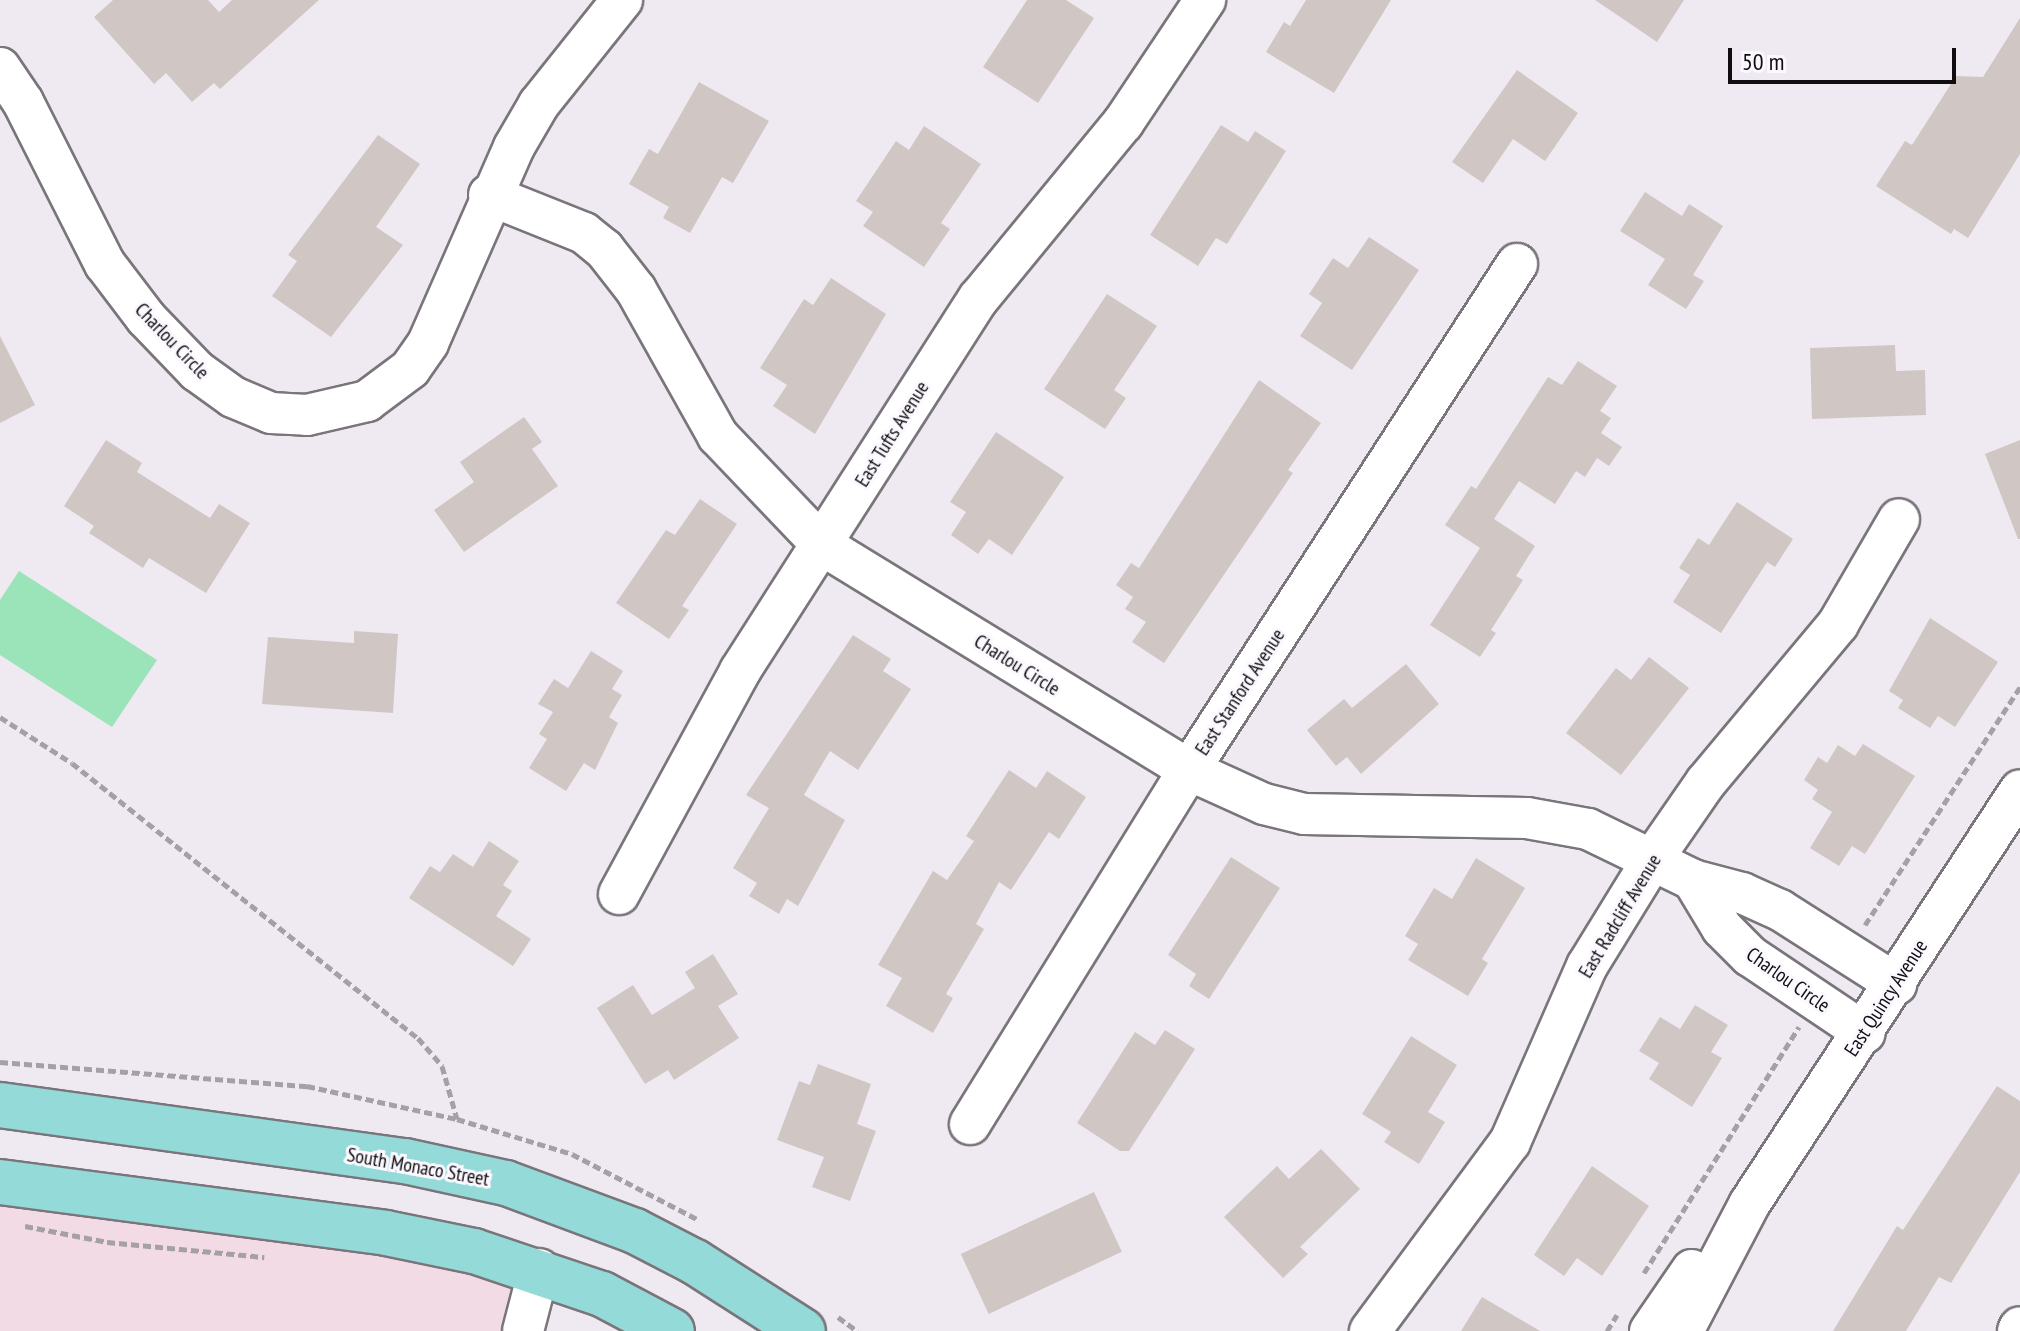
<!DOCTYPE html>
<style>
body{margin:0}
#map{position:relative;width:2020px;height:1331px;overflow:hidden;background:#efeaf1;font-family:"PT Sans Narrow",sans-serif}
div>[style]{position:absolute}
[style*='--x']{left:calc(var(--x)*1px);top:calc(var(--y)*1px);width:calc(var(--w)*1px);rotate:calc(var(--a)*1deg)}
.commercial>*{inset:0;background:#f3dbe5}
.green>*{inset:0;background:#9be3b8}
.building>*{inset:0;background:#d0c7c4;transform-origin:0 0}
.path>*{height:5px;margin-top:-2.5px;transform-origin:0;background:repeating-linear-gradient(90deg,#a4a0a5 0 8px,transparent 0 12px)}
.roads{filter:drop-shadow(2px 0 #79757b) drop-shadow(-2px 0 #79757b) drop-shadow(0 2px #79757b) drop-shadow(0 -2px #79757b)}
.minor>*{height:40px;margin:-20px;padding:0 20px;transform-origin:20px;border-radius:20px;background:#fff}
.major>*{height:44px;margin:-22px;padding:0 22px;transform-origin:22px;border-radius:22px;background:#93dad8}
span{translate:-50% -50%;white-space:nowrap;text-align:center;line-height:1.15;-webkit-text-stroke:6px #fcf8ff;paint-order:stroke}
.street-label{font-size:20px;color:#0f0d0f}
.scale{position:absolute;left:1728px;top:48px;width:228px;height:36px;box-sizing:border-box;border:4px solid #0f0d0f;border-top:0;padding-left:10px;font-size:24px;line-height:28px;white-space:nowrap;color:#0f0d0f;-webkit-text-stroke:6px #fcf8ff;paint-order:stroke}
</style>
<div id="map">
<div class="commercial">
<i style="clip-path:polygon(0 1198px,397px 1251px,533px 1286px,523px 1331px,0 1331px)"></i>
</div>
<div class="green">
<i style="clip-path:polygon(19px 571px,157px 660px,112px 727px,0 655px,0 600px)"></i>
</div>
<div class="building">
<i style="clip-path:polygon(113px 0,208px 0,219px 12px,232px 0,319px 0,220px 89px,214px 83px,192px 102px,166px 73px,154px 84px,94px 17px)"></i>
<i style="clip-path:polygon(1027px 0,1066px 0,1094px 18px,1038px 103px,983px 67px)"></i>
<i style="clip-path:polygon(1306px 0,1391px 0,1334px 93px,1266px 52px,1284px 22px,1290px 26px)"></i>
<i style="clip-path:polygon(1595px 0,1684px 0,1657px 42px)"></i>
<i style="clip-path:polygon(2020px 18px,2020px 154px,1968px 238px,1954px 229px,1951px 234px,1876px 186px,1905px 141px,1912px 145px,1956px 76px,1983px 77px)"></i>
<i style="clip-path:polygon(1517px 70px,1578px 113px,1545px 161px,1513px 139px,1483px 183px,1452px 162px)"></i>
<i style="clip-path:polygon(699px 82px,769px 121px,733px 183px,722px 177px,690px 233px,663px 218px,669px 207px,629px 184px,649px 149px,658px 154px)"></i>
<i style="clip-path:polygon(1221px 125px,1248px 142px,1255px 131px,1286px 151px,1227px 244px,1216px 238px,1198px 266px,1150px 235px)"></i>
<i style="clip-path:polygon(924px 126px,981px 164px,941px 223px,950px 229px,924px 267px,863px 226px,873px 212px,856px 201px,896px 141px,909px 150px)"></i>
<i style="clip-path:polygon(378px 135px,420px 164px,376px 227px,403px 245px,331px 337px,272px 296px,297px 261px,288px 255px)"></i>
<i style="clip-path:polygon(1645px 192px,1682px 216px,1689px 204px,1723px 226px,1693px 275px,1704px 281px,1686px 309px,1648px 285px,1665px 259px,1620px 231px)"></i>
<i style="clip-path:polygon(1369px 237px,1419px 270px,1352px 370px,1300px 336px,1322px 303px,1309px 294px,1333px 258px,1348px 268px)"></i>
<i style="clip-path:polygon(831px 278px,886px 314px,815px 434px,773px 406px,787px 385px,760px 368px,804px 299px,813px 305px)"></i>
<i style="clip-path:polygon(1107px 294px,1157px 326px,1114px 390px,1126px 398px,1105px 429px,1044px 389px)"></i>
<i style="clip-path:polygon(0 336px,35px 405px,0 423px)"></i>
<i style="clip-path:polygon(1895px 345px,1896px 371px,1925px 370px,1926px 415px,1812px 419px,1810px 348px)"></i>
<i style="clip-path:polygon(1578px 361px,1617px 386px,1600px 411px,1611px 418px,1601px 433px,1622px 447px,1609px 466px,1597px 458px,1585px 477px,1576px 471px,1555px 504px,1519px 481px,1494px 519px,1535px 546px,1516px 576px,1523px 580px,1491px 630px,1496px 633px,1480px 657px,1430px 625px,1480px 548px,1445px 525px,1471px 486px,1476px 489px,1548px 377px,1562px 385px)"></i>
<i style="clip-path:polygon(1259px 380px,1321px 423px,1288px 470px,1293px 473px,1164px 663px,1132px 642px,1146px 622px,1125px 609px,1133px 597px,1116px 585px,1131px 563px,1139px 568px)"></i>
<i style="clip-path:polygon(524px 417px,542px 442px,532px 449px,558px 486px,464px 552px,434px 510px,474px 482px,460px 462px)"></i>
<i style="clip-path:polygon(996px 432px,1064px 477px,1012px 555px,989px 539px,978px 554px,951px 535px,966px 512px,950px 502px)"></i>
<i style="clip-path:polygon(106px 440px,142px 463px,137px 472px,210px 518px,219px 504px,250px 523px,206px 593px,149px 558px,143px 568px,89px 533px,94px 526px,64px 506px)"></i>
<i style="clip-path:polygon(2020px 440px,2020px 539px,2018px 539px,1985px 454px)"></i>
<i style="clip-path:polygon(700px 499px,737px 524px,682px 606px,689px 610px,669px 639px,616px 603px,666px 530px,675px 535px)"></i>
<i style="clip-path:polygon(1737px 502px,1793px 539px,1775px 567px,1767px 562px,1721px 633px,1673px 602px,1690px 575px,1679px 568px,1698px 538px,1709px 545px)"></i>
<i style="clip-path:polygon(1930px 618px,1998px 662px,1955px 727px,1938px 716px,1930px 728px,1898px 708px,1903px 700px,1889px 691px)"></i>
<i style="clip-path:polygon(354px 631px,398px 634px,393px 713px,262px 704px,268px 637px,354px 643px)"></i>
<i style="clip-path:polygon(853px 635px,891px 659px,883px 671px,911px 689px,858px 770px,830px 751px,804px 795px,845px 820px,798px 906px,787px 899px,779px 914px,749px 896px,757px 883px,733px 868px,769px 808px,746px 795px)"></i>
<i style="clip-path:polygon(591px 651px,623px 671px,612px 689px,622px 695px,609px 717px,618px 723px,595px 770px,584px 763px,566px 791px,529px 768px,547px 739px,539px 734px,553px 712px,538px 704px,554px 679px,568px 688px)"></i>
<i style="clip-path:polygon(1649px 657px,1689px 688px,1621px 775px,1566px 733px,1616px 668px,1631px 680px)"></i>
<i style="clip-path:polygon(1406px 664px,1439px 704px,1361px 774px,1347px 757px,1336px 766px,1307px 730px,1344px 699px,1352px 708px)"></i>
<i style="clip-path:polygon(1863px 744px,1915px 776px,1865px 854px,1852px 846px,1839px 866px,1810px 848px,1832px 812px,1812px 799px,1818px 790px,1804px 780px,1818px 757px,1827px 763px,1838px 745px,1855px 756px)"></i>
<i style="clip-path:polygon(1009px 770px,1036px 788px,1047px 771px,1086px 797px,1059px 839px,1049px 832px,1011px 890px,999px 882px,976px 924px,984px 929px,946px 994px,953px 998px,933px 1033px,886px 1006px,902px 978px,878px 965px,933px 871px,947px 880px,974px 841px,966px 836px)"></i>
<i style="clip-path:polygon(489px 841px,519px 861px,503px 885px,512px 891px,496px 916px,531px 939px,513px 966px,409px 898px,430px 866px,440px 872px,453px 854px,473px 867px)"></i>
<i style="clip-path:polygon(1231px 857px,1280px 888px,1209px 999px,1189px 986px,1196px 974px,1168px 955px)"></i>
<i style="clip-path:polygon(1476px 858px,1525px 888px,1482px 959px,1488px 963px,1468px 996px,1408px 960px,1418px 944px,1405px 936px,1434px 888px,1452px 899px)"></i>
<i style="clip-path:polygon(713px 954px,738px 994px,718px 1006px,739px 1038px,674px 1080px,668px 1070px,645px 1084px,597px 1008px,633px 985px,652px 1015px,695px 988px,685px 972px)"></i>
<i style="clip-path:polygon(1695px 1005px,1728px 1025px,1711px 1052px,1722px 1058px,1692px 1107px,1649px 1079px,1659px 1063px,1639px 1051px,1660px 1017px,1680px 1029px)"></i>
<i style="clip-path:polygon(1165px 1030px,1195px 1049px,1129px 1151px,1120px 1151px,1077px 1123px,1135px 1032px,1155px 1045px)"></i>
<i style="clip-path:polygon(1411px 1036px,1457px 1065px,1428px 1112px,1445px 1122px,1419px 1164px,1384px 1142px,1391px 1132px,1362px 1114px)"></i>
<i style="clip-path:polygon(818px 1064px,871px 1084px,857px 1124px,876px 1131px,850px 1201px,812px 1187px,824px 1157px,777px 1140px,799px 1081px,810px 1085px)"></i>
<i style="clip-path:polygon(1997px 1086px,2020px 1101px,2020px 1172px,1951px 1283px,1939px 1277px,1906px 1331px,1833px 1331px,1897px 1226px,1903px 1230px)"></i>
<i style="clip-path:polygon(1321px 1149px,1360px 1189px,1300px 1247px,1308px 1254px,1283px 1278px,1224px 1217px,1277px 1166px,1289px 1179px)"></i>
<i style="clip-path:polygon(1592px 1166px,1649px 1206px,1602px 1276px,1577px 1258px,1564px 1276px,1534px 1255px)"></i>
<i style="left:1094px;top:1192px;width:66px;height:147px;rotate:65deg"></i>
<i style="clip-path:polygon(1482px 1297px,1540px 1331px,1461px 1331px)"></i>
</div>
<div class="path">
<i style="--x:0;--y:717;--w:85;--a:32.6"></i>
<i style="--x:72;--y:763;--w:442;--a:38.5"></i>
<i style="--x:418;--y:1038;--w:37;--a:49"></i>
<i style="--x:442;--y:1066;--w:55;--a:74.2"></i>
<i style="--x:1865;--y:925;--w:284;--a:-56.9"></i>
<i style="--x:0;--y:1062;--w:308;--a:4.5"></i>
<i style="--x:307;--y:1086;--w:154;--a:12.4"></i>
<i style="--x:457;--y:1119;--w:120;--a:16.9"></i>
<i style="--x:572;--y:1154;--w:143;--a:27.5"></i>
<i style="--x:25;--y:1226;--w:84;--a:11"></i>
<i style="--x:107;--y:1242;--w:158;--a:5.5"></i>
<i style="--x:1644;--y:1273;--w:291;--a:-57.8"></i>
<i style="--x:838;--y:1317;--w:24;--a:36"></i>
<i style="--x:1607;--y:1331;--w:19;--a:-58"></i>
</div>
<div class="roads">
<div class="minor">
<i style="--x:0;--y:68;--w:41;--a:55.9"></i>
<i style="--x:23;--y:102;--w:182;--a:63.2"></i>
<i style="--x:105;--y:264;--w:68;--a:52.8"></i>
<i style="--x:146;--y:318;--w:74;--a:46.1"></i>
<i style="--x:197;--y:371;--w:44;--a:35.8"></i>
<i style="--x:233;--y:397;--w:41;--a:22.8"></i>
<i style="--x:271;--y:413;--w:36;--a:3"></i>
<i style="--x:307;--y:415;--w:62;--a:-13.1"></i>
<i style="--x:367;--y:401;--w:54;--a:-36.7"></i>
<i style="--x:410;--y:369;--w:32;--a:-55"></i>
<i style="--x:428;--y:343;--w:214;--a:-66.3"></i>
<i style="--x:514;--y:147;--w:50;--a:-59.8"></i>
<i style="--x:539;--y:104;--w:133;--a:-51.4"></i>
<i style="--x:489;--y:195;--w:102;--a:21.8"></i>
<i style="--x:584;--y:233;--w:26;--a:39"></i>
<i style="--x:604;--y:249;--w:52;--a:52"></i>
<i style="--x:636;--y:290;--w:167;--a:60.7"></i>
<i style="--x:718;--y:436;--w:151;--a:46.3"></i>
<i style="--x:822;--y:545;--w:430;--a:31.5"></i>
<i style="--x:1189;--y:770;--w:82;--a:24.4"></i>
<i style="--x:1264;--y:804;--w:41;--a:14"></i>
<i style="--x:1304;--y:814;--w:223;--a:1"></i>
<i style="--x:1527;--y:818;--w:62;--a:10.2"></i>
<i style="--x:1588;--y:829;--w:117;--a:25.9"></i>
<i style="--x:1693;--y:880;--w:51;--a:14.9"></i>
<i style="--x:1742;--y:893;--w:42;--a:24.1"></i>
<i style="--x:1780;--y:910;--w:138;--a:32.5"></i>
<i style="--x:1693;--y:880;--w:56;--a:58.9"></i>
<i style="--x:1722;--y:928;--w:40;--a:45"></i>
<i style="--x:1750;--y:956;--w:138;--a:33.8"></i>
<i style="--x:619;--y:894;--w:254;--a:-61.5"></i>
<i style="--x:740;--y:671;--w:443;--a:-57.4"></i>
<i style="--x:979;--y:298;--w:227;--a:-50.6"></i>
<i style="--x:1123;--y:123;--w:148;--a:-56.3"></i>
<i style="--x:970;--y:1124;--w:416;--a:-58.3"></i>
<i style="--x:1189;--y:770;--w:603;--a:-57.05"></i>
<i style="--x:523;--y:1331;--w:64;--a:-75.5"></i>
<i style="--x:1370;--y:1331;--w:235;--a:-53.5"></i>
<i style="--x:1510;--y:1142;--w:192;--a:-66.4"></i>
<i style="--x:1587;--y:966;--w:128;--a:-58.4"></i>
<i style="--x:1654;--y:857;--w:91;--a:-55.3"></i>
<i style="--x:1706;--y:782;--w:206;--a:-50.1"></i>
<i style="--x:1838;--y:624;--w:121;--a:-59.8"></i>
<i style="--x:1650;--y:1331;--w:74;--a:-55.5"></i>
<i style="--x:1683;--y:1331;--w:144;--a:-62.4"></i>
<i style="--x:1750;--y:1203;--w:493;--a:-56.8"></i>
<i style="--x:2018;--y:1331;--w:4;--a:-63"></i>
</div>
<div class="major">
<i style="--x:0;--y:1105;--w:409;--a:7.9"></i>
<i style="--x:405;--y:1161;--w:103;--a:12.3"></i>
<i style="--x:506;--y:1183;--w:138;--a:20.4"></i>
<i style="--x:635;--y:1231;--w:68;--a:27.3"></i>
<i style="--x:695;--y:1262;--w:128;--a:32.6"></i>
<i style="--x:0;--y:1182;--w:389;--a:7.5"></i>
<i style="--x:386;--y:1233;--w:90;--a:11.6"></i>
<i style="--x:474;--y:1251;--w:135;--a:18.6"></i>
<i style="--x:602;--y:1294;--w:79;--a:27.9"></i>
</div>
</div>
<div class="street-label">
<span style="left:172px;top:341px;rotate:46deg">Charlou Circle</span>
<span style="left:892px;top:434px;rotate:-58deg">East Tufts Avenue</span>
<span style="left:1017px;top:665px;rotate:32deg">Charlou Circle</span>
<span style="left:1240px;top:692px;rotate:-57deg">East Stanford Avenue</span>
<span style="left:1620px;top:916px;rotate:-59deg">East Radcliff Avenue</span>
<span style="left:1788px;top:980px;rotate:35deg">Charlou Circle</span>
<span style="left:1886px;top:998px;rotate:-57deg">East Quincy Avenue</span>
<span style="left:418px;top:1167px;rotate:10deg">South Monaco Street</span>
</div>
<div class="scale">50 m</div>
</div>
